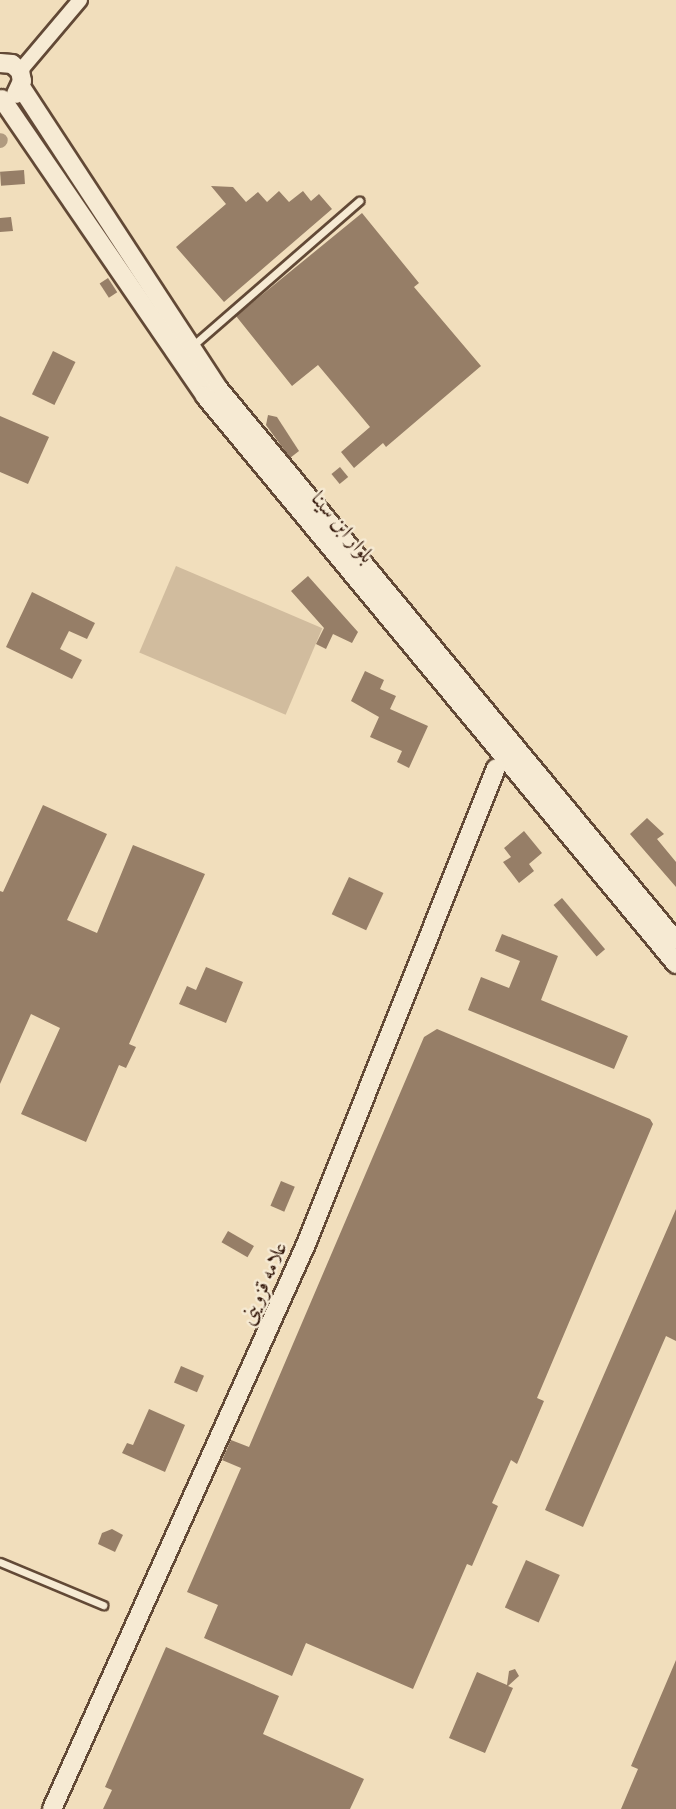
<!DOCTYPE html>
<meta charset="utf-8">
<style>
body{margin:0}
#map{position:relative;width:676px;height:1809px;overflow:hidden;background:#f1debc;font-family:"IM FELL Great Primer",Amiri,serif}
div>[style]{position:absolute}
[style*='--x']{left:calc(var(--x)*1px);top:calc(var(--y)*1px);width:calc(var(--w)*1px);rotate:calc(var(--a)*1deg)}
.green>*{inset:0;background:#d1bc9e;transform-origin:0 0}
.canal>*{height:14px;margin:-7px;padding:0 7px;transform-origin:7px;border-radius:7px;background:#b09a7f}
.building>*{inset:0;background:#967e67;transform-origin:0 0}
.roads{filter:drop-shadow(2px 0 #624936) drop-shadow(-2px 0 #624936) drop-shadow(0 2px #624936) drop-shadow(0 -2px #624936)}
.service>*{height:7px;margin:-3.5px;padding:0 3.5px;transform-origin:3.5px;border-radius:3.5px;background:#f6ead3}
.minor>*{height:14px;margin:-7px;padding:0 7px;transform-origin:7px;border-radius:7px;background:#f6ead3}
.tertiary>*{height:18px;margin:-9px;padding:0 9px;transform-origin:9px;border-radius:9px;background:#f6ead3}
span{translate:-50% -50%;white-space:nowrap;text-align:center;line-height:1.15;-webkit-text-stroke:5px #f6ead3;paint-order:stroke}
.street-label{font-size:21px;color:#33170a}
</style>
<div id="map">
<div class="green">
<i style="left:176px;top:566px;width:159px;height:94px;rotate:23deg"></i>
</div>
<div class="canal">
<i style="--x:0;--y:141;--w:1;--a:-45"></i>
</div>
<div class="building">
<i style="left:24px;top:170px;width:14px;height:24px;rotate:86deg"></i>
<i style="clip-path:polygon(211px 186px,233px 187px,246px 202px,258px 192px,267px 202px,279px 191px,289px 202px,303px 191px,311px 201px,319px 194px,332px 209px,224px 302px,176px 247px,226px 204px)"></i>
<i style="clip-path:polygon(362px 213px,419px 283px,414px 287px,481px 366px,386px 447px,383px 443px,354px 468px,341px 452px,370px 427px,318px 365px,292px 386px,236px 316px)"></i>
<i style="clip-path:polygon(11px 217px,13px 231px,0 232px,0 218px)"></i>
<i style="left:108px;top:278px;width:17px;height:10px;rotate:57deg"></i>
<i style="left:53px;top:351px;width:25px;height:48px;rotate:26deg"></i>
<i style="clip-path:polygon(268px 415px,277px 417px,299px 451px,290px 458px,266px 425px)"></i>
<i style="clip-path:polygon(0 416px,49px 437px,28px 484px,0 472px)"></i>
<i style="left:340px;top:467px;width:13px;height:11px;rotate:51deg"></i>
<i style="clip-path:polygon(308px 576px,358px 632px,352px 643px,333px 634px,326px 649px,316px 644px,324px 628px,291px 591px)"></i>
<i style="clip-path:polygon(32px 592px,95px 623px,87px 639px,69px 631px,60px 649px,82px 660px,72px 679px,6px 647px)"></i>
<i style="clip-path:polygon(365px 671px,384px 680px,380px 689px,396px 696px,390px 709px,428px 726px,409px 768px,397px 762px,402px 751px,370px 737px,379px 717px,351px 701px)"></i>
<i style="clip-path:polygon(43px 805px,107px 834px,67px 920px,97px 933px,133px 845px,205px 874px,129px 1044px,136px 1047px,126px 1068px,119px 1065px,86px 1142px,21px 1114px,60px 1028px,31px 1014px,0 1084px,0 891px,3px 892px)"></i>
<i style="clip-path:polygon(647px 818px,664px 834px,657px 839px,676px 862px,676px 887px,630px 834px)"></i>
<i style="clip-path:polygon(524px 831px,542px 853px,529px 864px,534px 871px,519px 883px,503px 862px,511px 857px,504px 848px)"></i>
<i style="left:349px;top:877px;width:38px;height:41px;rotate:25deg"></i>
<i style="left:562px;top:898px;width:67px;height:11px;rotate:50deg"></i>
<i style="clip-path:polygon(502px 934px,558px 956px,541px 1000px,628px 1036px,614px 1069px,468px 1010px,481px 977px,509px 988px,520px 961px,495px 951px)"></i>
<i style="clip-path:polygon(206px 967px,243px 982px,226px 1023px,179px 1004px,187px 986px,196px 990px)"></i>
<i style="clip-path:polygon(437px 1029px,650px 1119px,653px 1124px,537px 1398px,544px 1401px,517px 1464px,511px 1460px,492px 1503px,498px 1506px,472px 1566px,467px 1564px,413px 1689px,306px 1643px,292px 1676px,204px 1638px,218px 1605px,187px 1592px,241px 1468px,222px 1460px,231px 1440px,249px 1447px,424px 1037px)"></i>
<i style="left:281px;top:1181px;width:15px;height:27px;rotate:23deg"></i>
<i style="clip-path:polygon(676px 1209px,676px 1341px,666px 1336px,583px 1527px,545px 1510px)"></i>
<i style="left:228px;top:1231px;width:30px;height:13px;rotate:30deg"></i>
<i style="left:181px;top:1366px;width:25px;height:18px;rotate:23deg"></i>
<i style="clip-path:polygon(149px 1409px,185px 1425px,165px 1472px,122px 1453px,127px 1443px,133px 1445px)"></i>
<i style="clip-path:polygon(112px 1529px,123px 1535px,115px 1552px,98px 1544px,102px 1533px)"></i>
<i style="left:526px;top:1560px;width:37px;height:52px;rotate:24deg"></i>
<i style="clip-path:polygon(166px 1647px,279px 1696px,263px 1734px,364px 1779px,350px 1809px,103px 1809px,112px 1790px,105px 1787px)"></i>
<i style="clip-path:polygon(676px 1660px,676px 1809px,621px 1809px,638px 1769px,631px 1766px)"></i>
<i style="clip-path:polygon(515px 1669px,519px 1676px,508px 1686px,513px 1688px,485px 1753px,449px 1738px,477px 1672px,507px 1685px,509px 1671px)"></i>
</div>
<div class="roads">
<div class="service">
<i style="--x:191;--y:347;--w:223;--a:-41"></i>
<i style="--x:0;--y:1562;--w:112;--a:22.7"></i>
</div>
<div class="minor">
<i style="--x:20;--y:71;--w:93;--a:-49.8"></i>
</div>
<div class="tertiary">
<i style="--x:0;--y:63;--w:12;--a:5"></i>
<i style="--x:12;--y:64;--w:11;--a:41"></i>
<i style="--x:20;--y:71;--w:10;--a:79"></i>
<i style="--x:22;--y:81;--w:14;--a:115"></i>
<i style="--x:21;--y:87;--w:358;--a:56.8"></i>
<i style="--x:217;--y:387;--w:719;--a:50.36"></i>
<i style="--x:2;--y:99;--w:360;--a:55.6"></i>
<i style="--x:205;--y:396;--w:738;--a:50.33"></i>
<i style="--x:52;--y:1809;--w:622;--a:-65.78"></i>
<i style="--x:307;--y:1242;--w:510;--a:-68.26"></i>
</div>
</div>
<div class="street-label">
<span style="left:343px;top:527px;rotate:50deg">بلوار ابن سینا</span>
<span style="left:263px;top:1283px;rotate:-66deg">علامه قزوینی</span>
</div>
</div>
